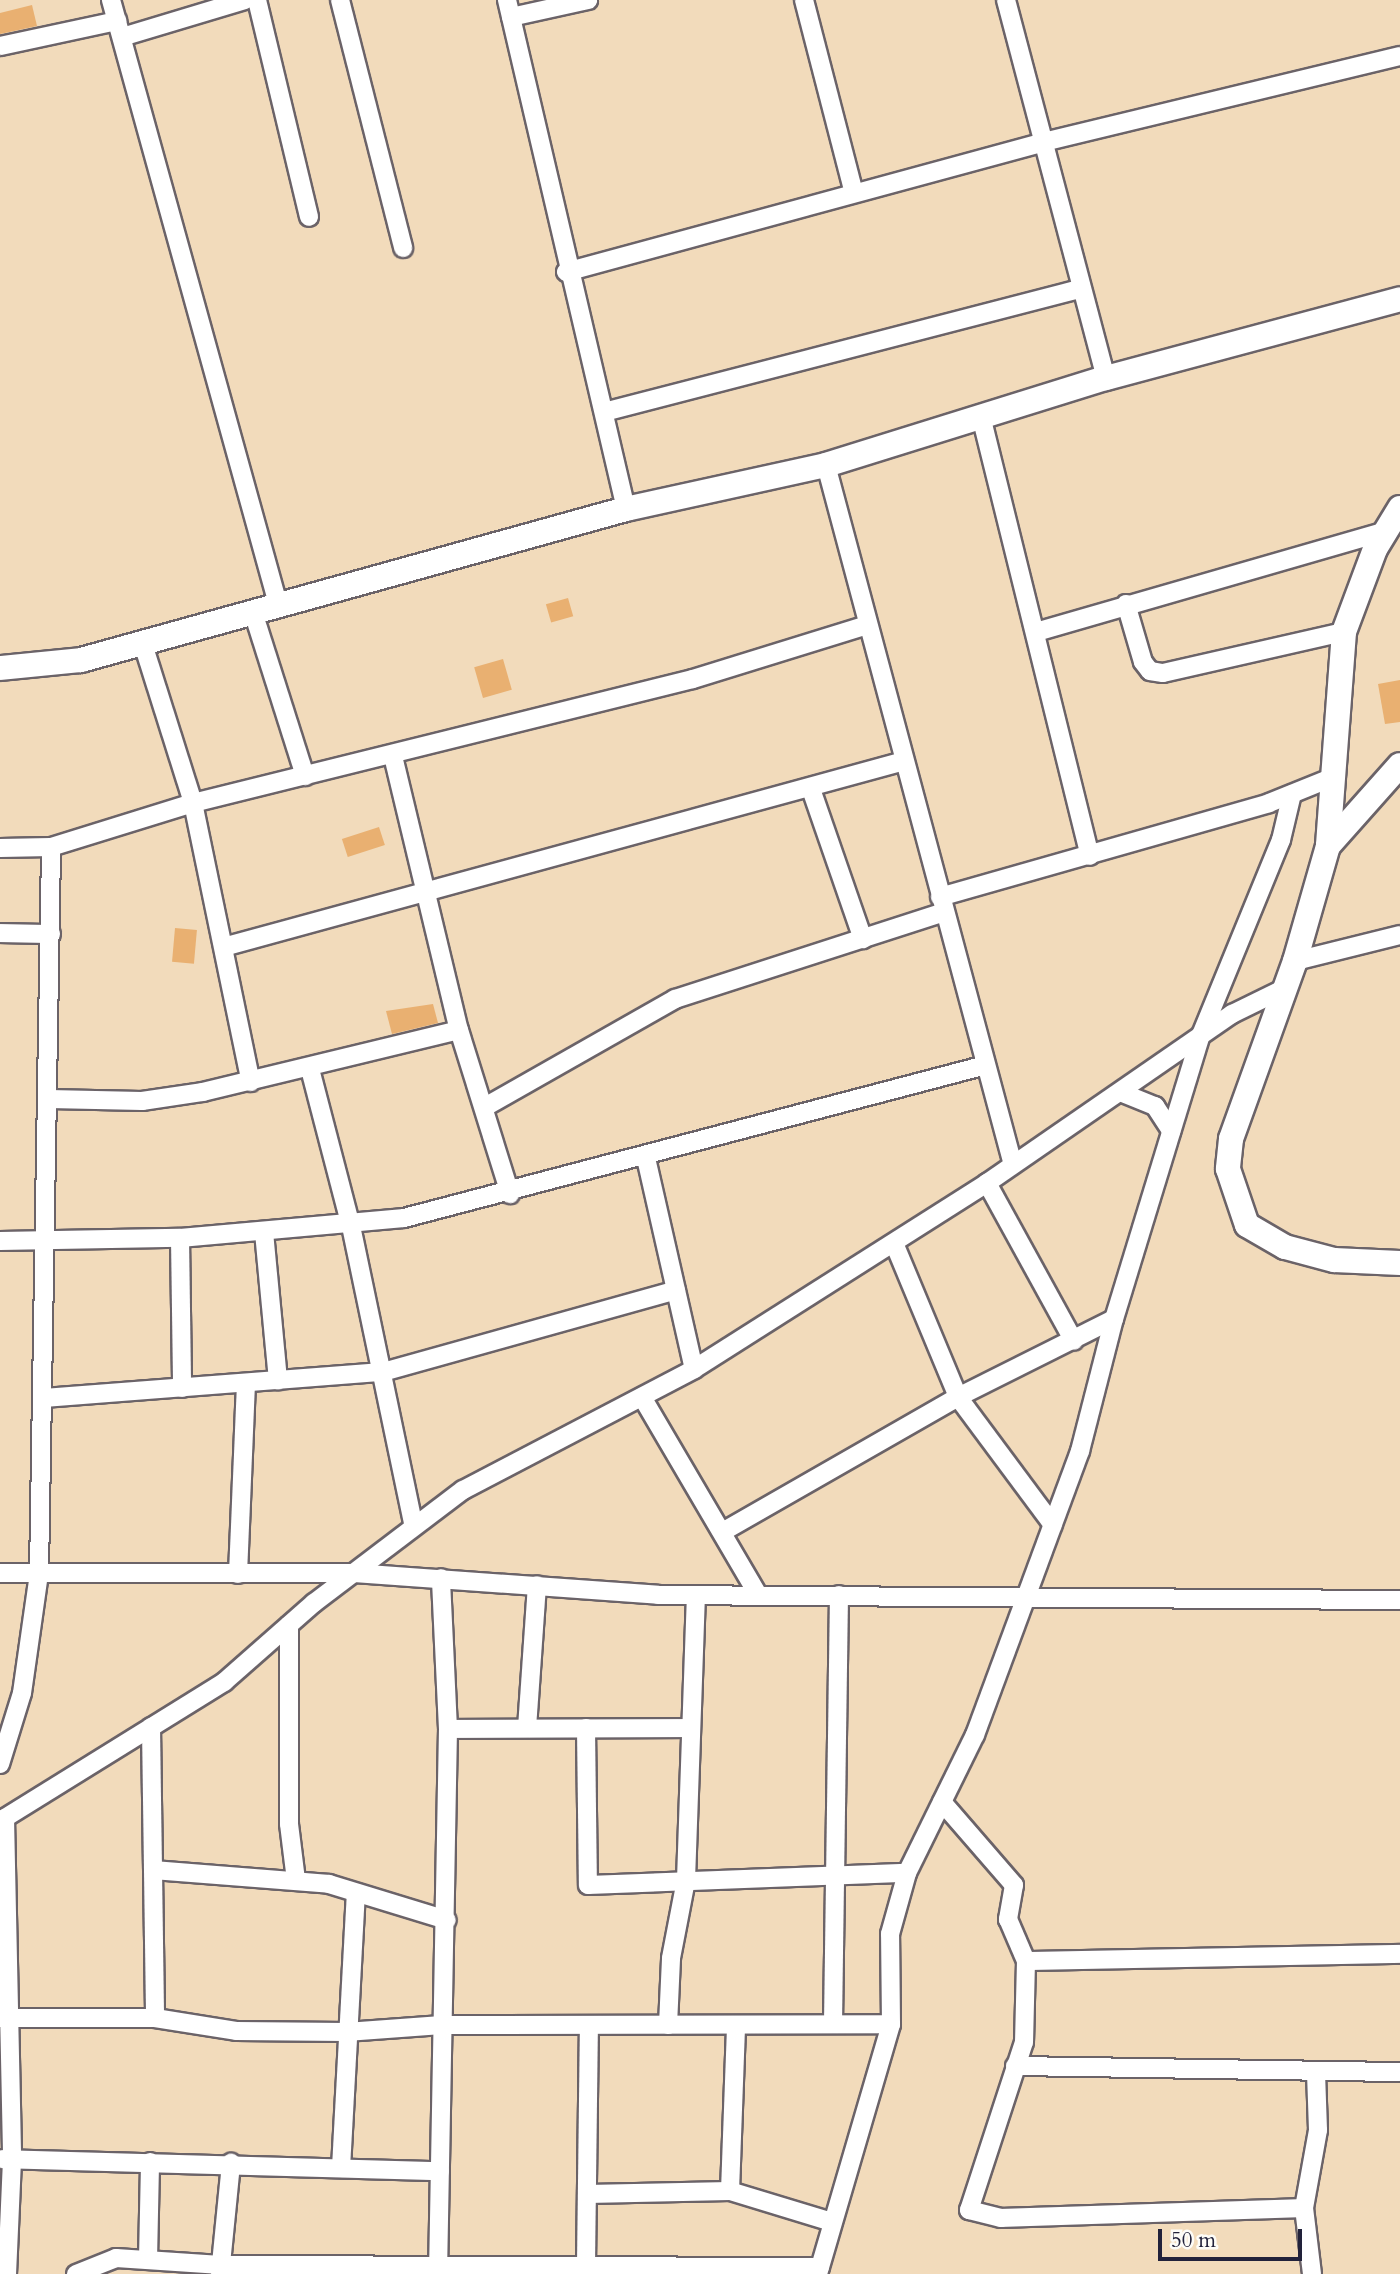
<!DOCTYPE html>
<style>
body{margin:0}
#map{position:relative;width:1400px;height:2274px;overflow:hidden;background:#f2dbbb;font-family:Cardo,serif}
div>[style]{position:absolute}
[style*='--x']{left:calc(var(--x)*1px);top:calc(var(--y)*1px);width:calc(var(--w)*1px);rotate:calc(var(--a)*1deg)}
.building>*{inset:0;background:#e9b071;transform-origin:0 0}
.roads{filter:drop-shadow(2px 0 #6b6368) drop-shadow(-2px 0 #6b6368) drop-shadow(0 2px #6b6368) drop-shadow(0 -2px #6b6368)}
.street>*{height:18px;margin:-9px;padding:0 9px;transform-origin:9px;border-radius:9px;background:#fff}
.secondary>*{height:24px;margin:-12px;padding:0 12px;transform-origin:12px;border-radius:12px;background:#fff}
span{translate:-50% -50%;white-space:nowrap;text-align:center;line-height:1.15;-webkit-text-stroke:6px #fdfcf7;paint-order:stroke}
.scale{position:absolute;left:1158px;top:2229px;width:144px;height:32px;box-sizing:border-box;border:4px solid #22223b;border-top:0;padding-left:9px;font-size:21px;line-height:24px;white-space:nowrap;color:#22223b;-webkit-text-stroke:5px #fdfcf7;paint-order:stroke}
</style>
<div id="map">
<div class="building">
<i style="clip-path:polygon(32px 5px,37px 26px,0 34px,0 13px)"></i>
<i style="left:568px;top:598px;width:19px;height:23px;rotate:74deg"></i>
<i style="left:503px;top:659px;width:32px;height:30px;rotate:74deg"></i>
<i style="clip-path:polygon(1400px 680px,1400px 722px,1385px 724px,1378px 684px)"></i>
<i style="left:379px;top:827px;width:19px;height:39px;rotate:72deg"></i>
<i style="left:175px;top:928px;width:22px;height:34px;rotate:5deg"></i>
<i style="clip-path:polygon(433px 1004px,438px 1023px,392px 1034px,386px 1011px)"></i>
</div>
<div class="roads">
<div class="street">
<i style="--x:111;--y:0;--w:631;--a:74.55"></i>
<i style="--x:257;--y:0;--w:223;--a:76.5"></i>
<i style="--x:340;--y:0;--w:256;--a:75.7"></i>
<i style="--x:507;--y:0;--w:523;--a:76.84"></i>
<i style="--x:804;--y:0;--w:199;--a:75.5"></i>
<i style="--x:1006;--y:0;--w:391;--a:75.2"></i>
<i style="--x:511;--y:17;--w:79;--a:-12.4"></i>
<i style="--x:122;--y:37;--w:128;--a:-16.7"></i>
<i style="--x:0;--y:46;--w:120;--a:-12.1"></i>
<i style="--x:566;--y:272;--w:495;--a:-15.2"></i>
<i style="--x:1044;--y:142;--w:366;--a:-13.6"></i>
<i style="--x:604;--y:412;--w:493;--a:-14.5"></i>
<i style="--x:981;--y:416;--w:453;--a:76.1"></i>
<i style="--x:826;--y:465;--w:720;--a:75.04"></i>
<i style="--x:1126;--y:604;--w:60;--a:73.7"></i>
<i style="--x:1143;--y:662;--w:11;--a:52"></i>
<i style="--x:1150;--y:671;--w:13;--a:9"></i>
<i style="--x:1163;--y:673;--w:186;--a:-12.8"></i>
<i style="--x:254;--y:615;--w:169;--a:72.4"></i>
<i style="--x:1036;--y:632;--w:364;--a:-16.1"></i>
<i style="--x:143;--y:644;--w:167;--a:72.5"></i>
<i style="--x:193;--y:803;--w:285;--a:78.3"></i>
<i style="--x:393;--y:756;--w:282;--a:76.5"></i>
<i style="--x:459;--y:1030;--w:172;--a:72.7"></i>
<i style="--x:811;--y:789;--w:159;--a:70.9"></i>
<i style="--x:0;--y:848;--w:51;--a:-1.1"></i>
<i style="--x:51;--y:847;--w:149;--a:-17.2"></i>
<i style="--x:193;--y:803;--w:515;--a:-13.93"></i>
<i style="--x:693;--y:679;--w:179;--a:-17.2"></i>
<i style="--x:940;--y:897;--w:342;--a:-15.9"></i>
<i style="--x:1269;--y:803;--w:67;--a:-22"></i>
<i style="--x:0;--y:933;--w:51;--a:1.1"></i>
<i style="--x:227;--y:946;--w:702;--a:-15.28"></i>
<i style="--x:1295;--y:961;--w:108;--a:-13.9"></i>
<i style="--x:310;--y:1069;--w:162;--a:75.4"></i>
<i style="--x:351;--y:1226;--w:304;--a:78.2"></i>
<i style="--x:1120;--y:1092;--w:38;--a:22"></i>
<i style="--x:1155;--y:1106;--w:30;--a:57"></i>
<i style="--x:49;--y:1099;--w:93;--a:1.2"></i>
<i style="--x:142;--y:1101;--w:62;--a:-8.4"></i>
<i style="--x:203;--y:1092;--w:263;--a:-13.6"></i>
<i style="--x:485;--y:1107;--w:219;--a:-29.6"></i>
<i style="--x:675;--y:999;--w:281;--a:-17.9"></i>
<i style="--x:646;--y:1158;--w:216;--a:77.2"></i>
<i style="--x:987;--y:1183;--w:180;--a:61.2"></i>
<i style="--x:264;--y:1232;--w:149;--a:84.6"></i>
<i style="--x:180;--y:1238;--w:150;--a:89.2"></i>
<i style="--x:0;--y:1241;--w:180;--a:-1"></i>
<i style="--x:180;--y:1238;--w:225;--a:-5.1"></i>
<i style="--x:404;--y:1218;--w:598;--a:-14.73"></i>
<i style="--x:894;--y:1243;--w:167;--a:67.4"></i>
<i style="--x:958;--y:1397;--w:159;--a:53.4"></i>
<i style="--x:642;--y:1397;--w:229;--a:59.6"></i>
<i style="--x:43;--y:1398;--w:341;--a:-4.4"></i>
<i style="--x:383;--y:1372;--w:304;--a:-15.6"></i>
<i style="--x:724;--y:1531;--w:270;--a:-29.8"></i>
<i style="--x:958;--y:1397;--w:174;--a:-26.6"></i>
<i style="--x:1114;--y:1319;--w:297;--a:-73"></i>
<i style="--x:1201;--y:1035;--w:211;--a:-67.7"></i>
<i style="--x:1281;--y:840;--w:47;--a:-76.6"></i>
<i style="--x:0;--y:1573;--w:354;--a:0"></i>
<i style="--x:354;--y:1573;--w:305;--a:4.1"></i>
<i style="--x:658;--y:1595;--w:742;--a:0.39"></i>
<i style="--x:238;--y:1574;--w:191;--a:-87.6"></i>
<i style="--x:289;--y:1625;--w:199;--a:90"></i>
<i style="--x:289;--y:1824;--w:56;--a:82.9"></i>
<i style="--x:151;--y:1727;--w:291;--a:89.2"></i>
<i style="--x:527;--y:1728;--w:143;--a:-86"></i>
<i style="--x:586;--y:1728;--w:157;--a:89.3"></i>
<i style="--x:588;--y:1885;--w:319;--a:-2.2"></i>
<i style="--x:448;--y:1729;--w:243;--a:-0.2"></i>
<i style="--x:0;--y:1764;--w:74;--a:-72.8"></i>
<i style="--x:22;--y:1693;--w:121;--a:-81.9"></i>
<i style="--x:39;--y:1573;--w:726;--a:-89.05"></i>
<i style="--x:942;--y:1802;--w:110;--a:49.1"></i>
<i style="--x:1014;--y:1885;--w:35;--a:100"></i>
<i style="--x:1008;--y:1919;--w:46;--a:66.8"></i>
<i style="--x:1026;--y:1961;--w:81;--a:91.4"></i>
<i style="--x:1024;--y:2042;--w:177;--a:108.1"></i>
<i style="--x:969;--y:2210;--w:33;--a:14"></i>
<i style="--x:1001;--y:2218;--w:303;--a:-1.9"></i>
<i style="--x:5;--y:1818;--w:342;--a:88.8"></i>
<i style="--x:12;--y:2160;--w:114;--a:92.5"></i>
<i style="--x:0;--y:1821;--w:264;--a:-31.8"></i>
<i style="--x:224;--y:1682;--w:120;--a:-41.3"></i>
<i style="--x:314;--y:1603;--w:187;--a:-37.2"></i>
<i style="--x:463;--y:1490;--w:261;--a:-27.6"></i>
<i style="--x:694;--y:1369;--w:347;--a:-32.4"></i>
<i style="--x:987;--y:1183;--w:298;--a:-34.6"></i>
<i style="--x:1232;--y:1014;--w:57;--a:-26.1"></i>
<i style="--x:153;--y:1870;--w:177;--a:4.5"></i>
<i style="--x:329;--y:1884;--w:123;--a:17"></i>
<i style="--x:1026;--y:1961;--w:374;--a:-1.1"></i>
<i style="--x:0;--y:2018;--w:155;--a:0"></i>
<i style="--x:155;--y:2018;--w:82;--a:9.1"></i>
<i style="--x:236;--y:2031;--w:110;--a:0.5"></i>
<i style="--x:346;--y:2032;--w:96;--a:-4.2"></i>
<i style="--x:442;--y:2025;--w:449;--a:-0.1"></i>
<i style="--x:833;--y:2024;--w:429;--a:-89.2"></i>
<i style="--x:668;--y:2025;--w:67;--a:-87.4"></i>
<i style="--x:671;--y:1958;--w:79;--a:-79.1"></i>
<i style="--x:686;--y:1880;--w:285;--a:-88"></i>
<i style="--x:1015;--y:2066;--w:385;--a:0.9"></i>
<i style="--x:2;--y:2159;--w:438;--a:1.6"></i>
<i style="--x:341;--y:2168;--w:275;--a:-86.9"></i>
<i style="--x:730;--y:2191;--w:166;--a:-87.9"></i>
<i style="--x:587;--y:2194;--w:143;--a:-1.2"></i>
<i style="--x:730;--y:2191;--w:107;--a:16.9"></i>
<i style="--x:148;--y:2260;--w:98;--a:-88.8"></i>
<i style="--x:586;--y:2264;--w:239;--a:-89.3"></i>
<i style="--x:76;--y:2274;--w:43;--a:-21.8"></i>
<i style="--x:116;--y:2258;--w:105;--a:3.8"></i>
<i style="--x:221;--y:2265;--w:599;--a:0.19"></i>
<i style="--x:220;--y:2274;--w:112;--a:-84.3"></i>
<i style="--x:438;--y:2274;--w:545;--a:-88.95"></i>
<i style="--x:448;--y:1729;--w:151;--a:-92.7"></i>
<i style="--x:818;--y:2274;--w:260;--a:-73.7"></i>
<i style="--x:891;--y:2024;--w:90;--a:-90.6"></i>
<i style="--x:890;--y:1934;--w:63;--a:-74.4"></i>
<i style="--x:907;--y:1873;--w:154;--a:-63.8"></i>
<i style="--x:975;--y:1735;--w:303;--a:-69.7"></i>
<i style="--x:1080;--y:1451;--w:136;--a:-75.6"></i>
<i style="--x:1312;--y:2274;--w:66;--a:-96.9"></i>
<i style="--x:1304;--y:2208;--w:79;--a:-79.8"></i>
<i style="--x:1318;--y:2130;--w:58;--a:-92"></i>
</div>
<div class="secondary">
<i style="--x:1400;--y:508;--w:48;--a:121.4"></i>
<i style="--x:1375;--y:549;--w:89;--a:110.5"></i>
<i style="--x:1344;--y:632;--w:215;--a:94.3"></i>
<i style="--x:1328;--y:846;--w:120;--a:106"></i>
<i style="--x:1295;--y:961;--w:189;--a:109.8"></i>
<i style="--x:1231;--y:1139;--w:30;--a:96"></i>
<i style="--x:1228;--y:1169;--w:59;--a:71.3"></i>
<i style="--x:1247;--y:1225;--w:44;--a:30.1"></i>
<i style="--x:1285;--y:1247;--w:51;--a:14.9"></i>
<i style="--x:1334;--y:1260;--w:66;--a:2.6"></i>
<i style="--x:0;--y:668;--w:81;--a:-5.6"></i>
<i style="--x:81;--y:660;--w:566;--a:-15.49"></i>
<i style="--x:626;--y:509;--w:205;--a:-12.4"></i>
<i style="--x:826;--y:465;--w:293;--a:-17.3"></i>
<i style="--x:1106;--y:378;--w:304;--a:-15"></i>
<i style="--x:1328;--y:846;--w:108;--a:-48.4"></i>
</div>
</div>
<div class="scale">50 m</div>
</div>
